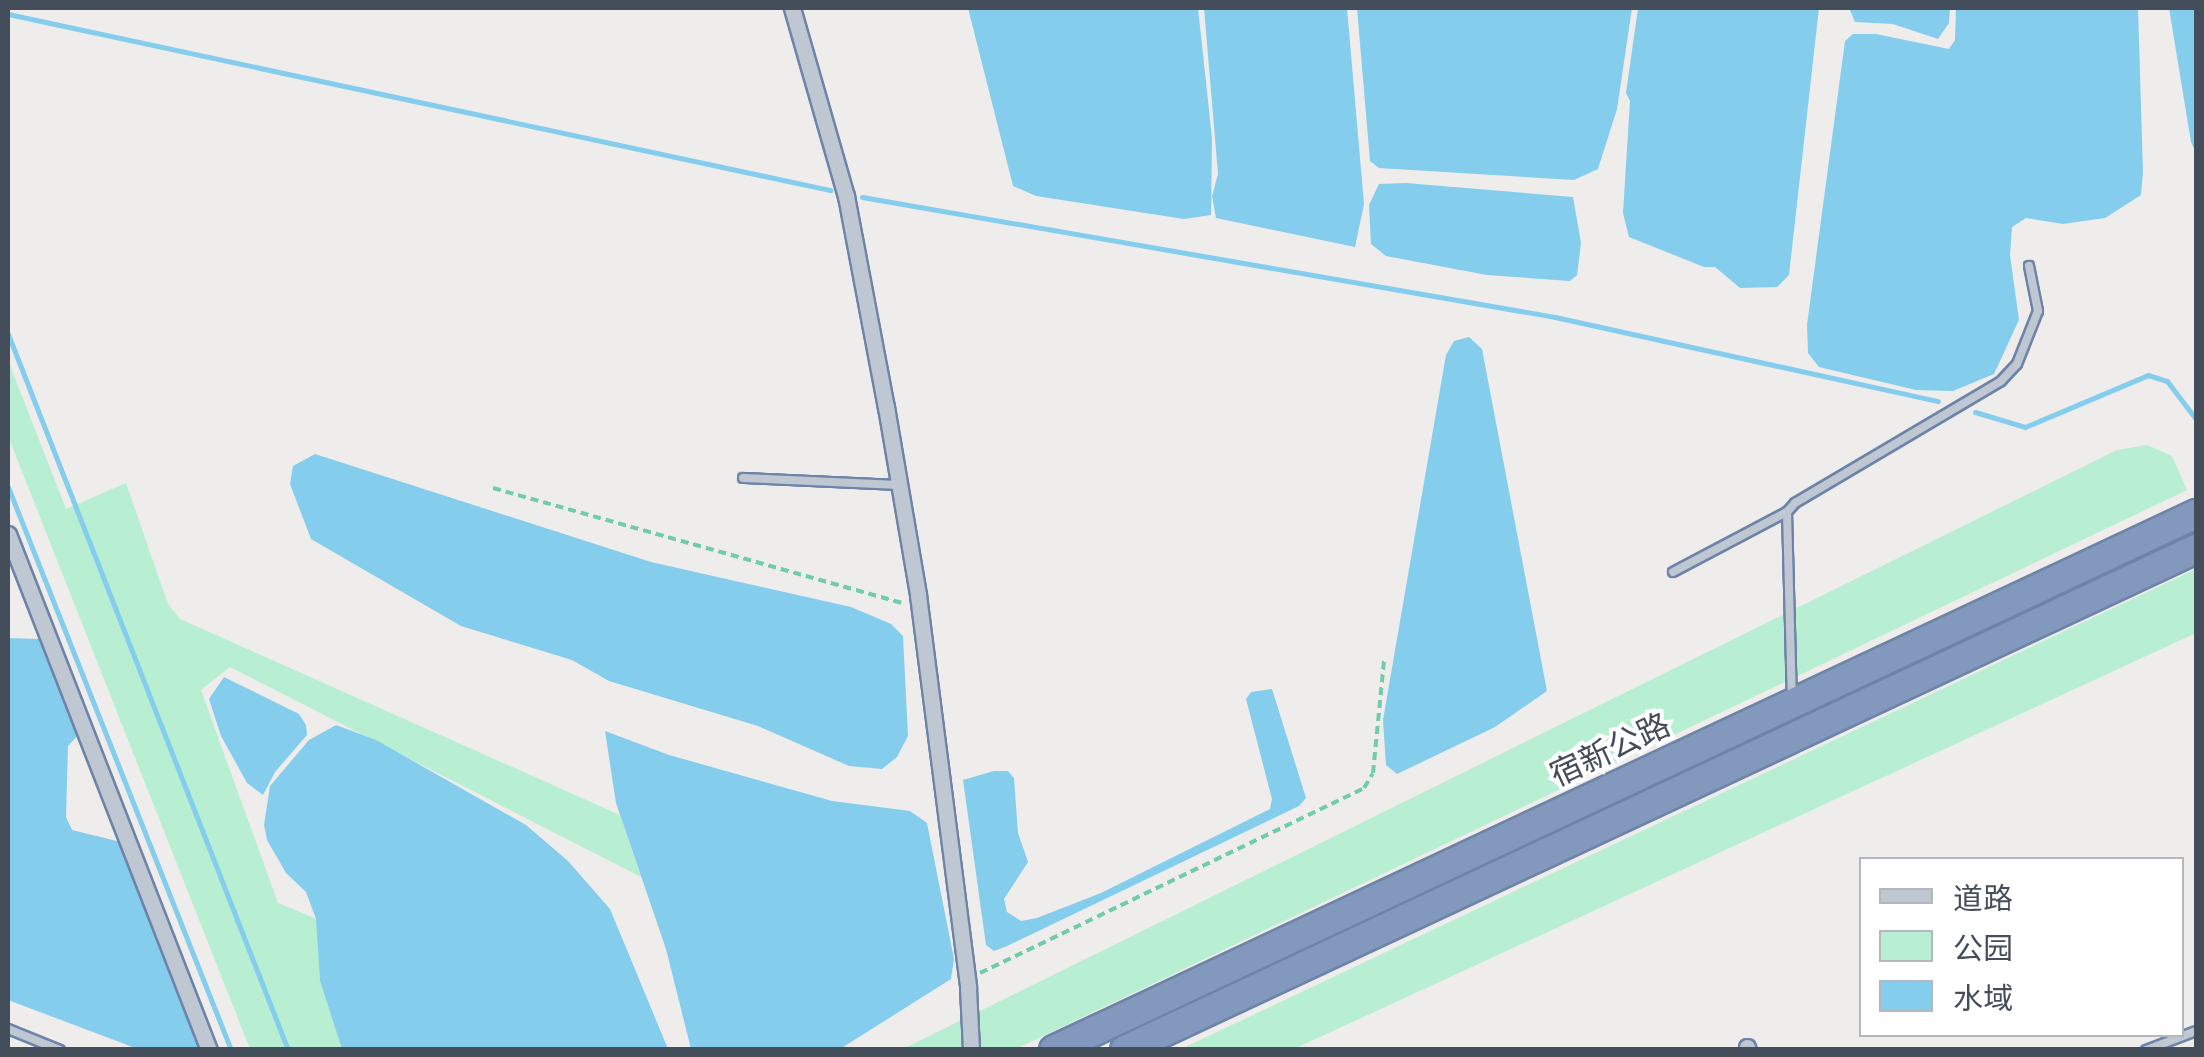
<!DOCTYPE html>
<meta charset="utf-8">
<style>
body{margin:0}
#map{position:relative;width:2204px;height:1057px;overflow:hidden;background:#efecec;font-family:"Space Grotesk","Noto Sans SC",sans-serif}
div>[style]{position:absolute}
[style*='--x']{left:calc(var(--x)*1px);top:calc(var(--y)*1px);width:calc(var(--w)*1px);rotate:calc(var(--a)*1deg)}
.green>*{inset:0;background:#b8efd2}
.water>*{inset:0;background:#84cded}
.stream>*{height:5px;margin:-2.5px;padding:0 2.5px;transform-origin:2.5px;border-radius:2.5px;background:#84cded}
.path>*{height:4px;margin-top:-2px;transform-origin:0;background:repeating-linear-gradient(90deg,#70cda8 0 8px,transparent 0 13px)}
.roads{filter:drop-shadow(2px 0 #6d84a8) drop-shadow(-2px 0 #6d84a8) drop-shadow(0 2px #6d84a8) drop-shadow(0 -2px #6d84a8)}
.lane>*{height:8px;margin:-4px;padding:0 4px;transform-origin:4px;border-radius:4px;background:#bfc7d2}
.street>*{height:15px;margin:-7.5px;padding:0 7.5px;transform-origin:7.5px;border-radius:7.5px;background:#bfc7d2}
.highway>*{height:28px;margin:-14px;padding:0 14px;transform-origin:14px;border-radius:14px;background:#8299bd}
span{translate:-50% -50%;white-space:nowrap;text-align:center;line-height:1.15;-webkit-text-stroke:8px #fff;paint-order:stroke}
.street-label{font-size:32px;color:#444d5a}
.frame{position:absolute;inset:0;border:10px solid #444d5a;pointer-events:none}
.legend{position:absolute;left:1859px;top:857px;width:325px;height:180px;box-sizing:border-box;background:#fff;border:2px solid #b4b8bd;margin:0;padding:12px 18px;list-style:none;font-size:30px;color:#444d5a}
.legend li{display:flex;align-items:center;gap:20px;height:50px}
.legend b{width:50px;border:2px solid #b4b8bd}
</style>
<div id="map">
<div class="green">
<i style="clip-path:polygon(8px 360px,66px 509px,126px 483px,168px 604px,180px 619px,620px 815px,641px 877px,230px 667px,201px 690px,278px 903px,317px 919px,320px 981px,342px 1049px,250px 1049px,8px 436px)"></i>
<i style="clip-path:polygon(2147px 445px,2172px 456px,2187px 490px,1016px 1049px,901px 1050px,2117px 450px)"></i>
<i style="clip-path:polygon(2196px 569px,2196px 633px,1294px 1049px,1181px 1049px)"></i>
</div>
<div class="water">
<i style="clip-path:polygon(968px 8px,1198px 8px,1212px 138px,1211px 215px,1184px 219px,1036px 196px,1013px 186px)"></i>
<i style="clip-path:polygon(1204px 8px,1347px 8px,1364px 204px,1355px 247px,1216px 218px,1212px 196px,1218px 174px)"></i>
<i style="clip-path:polygon(1357px 8px,1632px 8px,1617px 109px,1598px 169px,1574px 180px,1379px 168px,1370px 161px)"></i>
<i style="clip-path:polygon(1638px 8px,1819px 8px,1789px 275px,1777px 287px,1740px 288px,1715px 267px,1704px 267px,1629px 237px,1623px 213px,1630px 101px,1626px 93px)"></i>
<i style="clip-path:polygon(1849px 8px,1950px 8px,1949px 23px,1938px 39px,1893px 24px,1855px 22px)"></i>
<i style="clip-path:polygon(1956px 8px,2138px 8px,2143px 172px,2141px 195px,2105px 218px,2063px 224px,2026px 218px,2012px 227px,2010px 255px,2019px 320px,1994px 374px,1953px 391px,1916px 390px,1819px 367px,1808px 353px,1807px 325px,1845px 41px,1853px 34px,1876px 34px,1949px 49px,1955px 40px)"></i>
<i style="clip-path:polygon(2169px 8px,2196px 8px,2196px 153px,2191px 142px)"></i>
<i style="clip-path:polygon(1406px 183px,1573px 197px,1581px 243px,1577px 275px,1570px 281px,1487px 275px,1386px 256px,1371px 244px,1369px 205px,1379px 184px)"></i>
<i style="clip-path:polygon(1469px 337px,1482px 349px,1547px 691px,1495px 727px,1397px 774px,1386px 765px,1383px 720px,1446px 355px,1454px 341px)"></i>
<i style="clip-path:polygon(315px 454px,651px 562px,851px 607px,891px 624px,903px 636px,908px 736px,897px 757px,882px 769px,849px 766px,758px 726px,609px 681px,572px 660px,461px 626px,311px 539px,290px 484px,293px 466px)"></i>
<i style="clip-path:polygon(8px 638px,41px 639px,79px 734px,68px 746px,66px 817px,72px 830px,121px 842px,201px 1049px,138px 1049px,8px 1000px)"></i>
<i style="clip-path:polygon(224px 677px,299px 714px,306px 725px,307px 735px,275px 772px,263px 795px,247px 783px,221px 736px,209px 699px)"></i>
<i style="clip-path:polygon(1272px 689px,1306px 798px,1299px 806px,1007px 946px,994px 951px,986px 945px,963px 780px,994px 771px,1008px 771px,1014px 778px,1018px 833px,1028px 862px,1004px 899px,1007px 912px,1021px 921px,1037px 918px,1101px 893px,1270px 809px,1272px 799px,1246px 699px,1251px 692px)"></i>
<i style="clip-path:polygon(336px 725px,376px 740px,526px 825px,568px 861px,610px 909px,668px 1049px,342px 1049px,320px 981px,316px 919px,306px 892px,286px 873px,267px 840px,264px 825px,270px 786px,309px 740px)"></i>
<i style="clip-path:polygon(605px 731px,669px 755px,832px 801px,910px 811px,927px 823px,954px 959px,951px 979px,840px 1049px,691px 1049px,666px 949px,616px 803px)"></i>
</div>
<div class="stream">
<i style="--x:8;--y:14;--w:841;--a:12.09"></i>
<i style="--x:862;--y:197;--w:703;--a:9.82"></i>
<i style="--x:1555;--y:317;--w:392;--a:12.4"></i>
<i style="--x:8;--y:334;--w:769;--a:68.64"></i>
<i style="--x:1975;--y:412;--w:52;--a:16.7"></i>
<i style="--x:2025;--y:427;--w:134;--a:-22.9"></i>
<i style="--x:2148;--y:375;--w:20;--a:18"></i>
<i style="--x:2167;--y:381;--w:48;--a:52.7"></i>
<i style="--x:8;--y:487;--w:606;--a:68.39"></i>
</div>
<div class="path">
<i style="--x:493;--y:488;--w:424;--a:15.7"></i>
<i style="--x:980;--y:973;--w:426;--a:-25.7"></i>
<i style="--x:1364;--y:788;--w:17;--a:-59"></i>
<i style="--x:1373;--y:773;--w:114;--a:-84.4"></i>
</div>
<div class="roads">
<div class="lane">
<i style="--x:743;--y:478;--w:157;--a:2.6"></i>
<i style="--x:1787;--y:512;--w:187;--a:88.5"></i>
<i style="--x:1673;--y:572;--w:129;--a:-27.8"></i>
<i style="--x:1787;--y:512;--w:12;--a:-48"></i>
<i style="--x:1795;--y:503;--w:239;--a:-30.6"></i>
<i style="--x:2001;--y:381;--w:23;--a:-47"></i>
<i style="--x:2017;--y:364;--w:57;--a:-68.4"></i>
<i style="--x:2038;--y:311;--w:46;--a:-101.3"></i>
<i style="--x:8;--y:1029;--w:56;--a:22"></i>
<i style="--x:2146;--y:1050;--w:53;--a:-20.8"></i>
</div>
<div class="street">
<i style="--x:792;--y:8;--w:196;--a:74"></i>
<i style="--x:846;--y:196;--w:215;--a:79.3"></i>
<i style="--x:886;--y:407;--w:191;--a:80.3"></i>
<i style="--x:918;--y:595;--w:396;--a:82.7"></i>
<i style="--x:968;--y:988;--w:62;--a:87.2"></i>
<i style="--x:8;--y:534;--w:554;--a:68.72"></i>
<i style="--x:1747;--y:1047;--w:3;--a:72"></i>
</div>
<div class="highway">
<i style="--x:1054;--y:1050;--w:1262;--a:-25.14"></i>
<i style="--x:1125;--y:1050;--w:1182;--a:-25.07"></i>
</div>
</div>
<div class="street-label">
<span style="left:1610px;top:750px;rotate:-25deg">宿新公路</span>
</div>
<div class="frame"></div>
<ul class="legend">
<li><b style="height:12px;background:#bfc7d2"></b>道路</li>
<li><b style="height:28px;background:#b8efd2"></b>公园</li>
<li><b style="height:28px;background:#84cded"></b>水域</li>
</ul>
</div>
